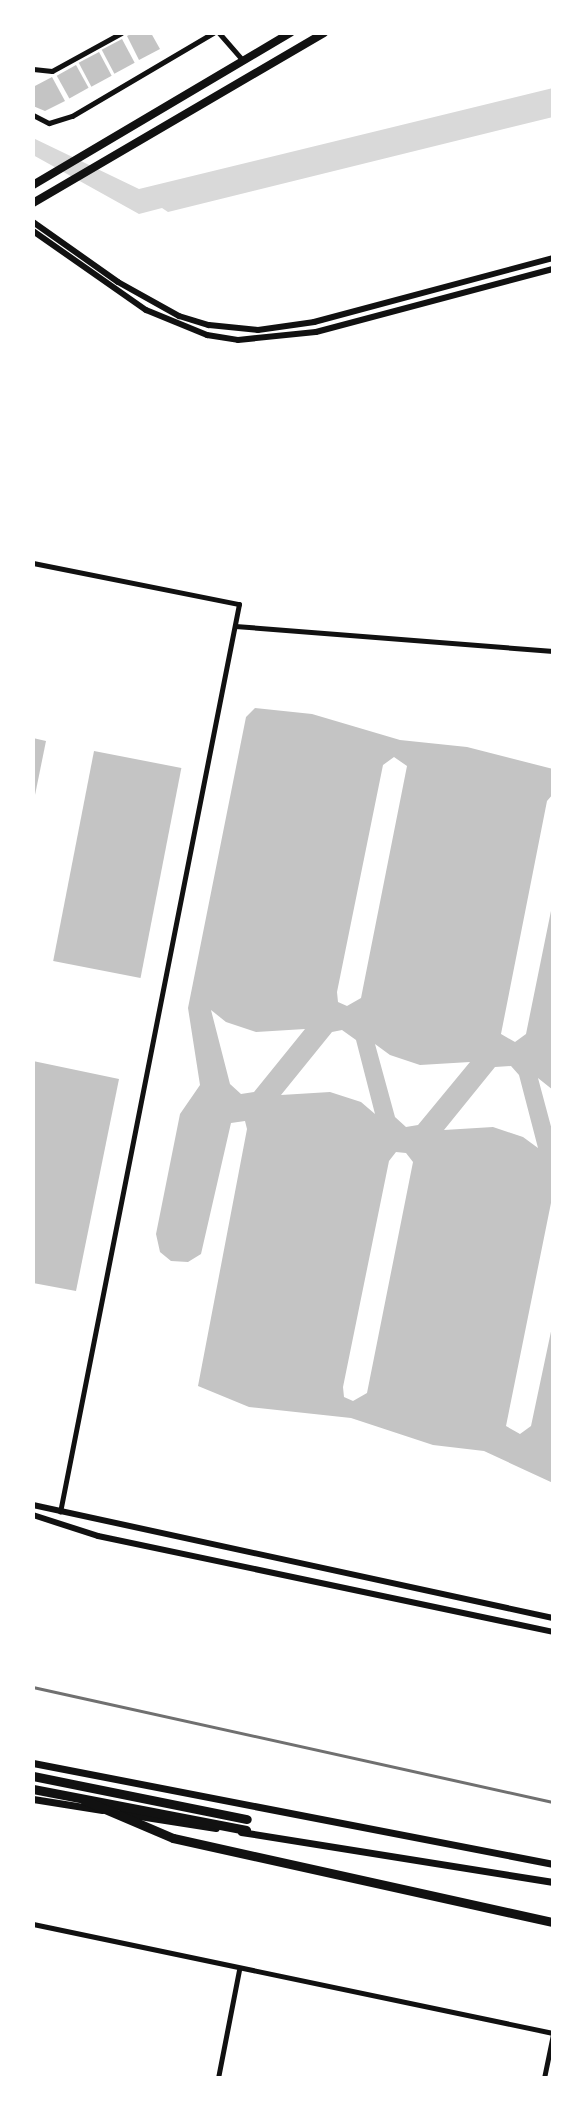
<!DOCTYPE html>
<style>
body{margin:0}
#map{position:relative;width:586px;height:2111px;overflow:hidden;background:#fff;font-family:Literata,serif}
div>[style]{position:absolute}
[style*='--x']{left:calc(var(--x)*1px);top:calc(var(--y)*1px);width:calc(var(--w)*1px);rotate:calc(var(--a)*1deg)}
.water>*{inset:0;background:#d9d9d9}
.building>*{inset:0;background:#c4c4c4;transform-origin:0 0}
.minor>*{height:5px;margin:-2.5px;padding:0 2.5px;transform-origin:2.5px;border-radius:2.5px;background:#111}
.tertiary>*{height:6px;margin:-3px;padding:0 3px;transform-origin:3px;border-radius:3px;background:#111}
.secondary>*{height:7px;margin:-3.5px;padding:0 3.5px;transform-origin:3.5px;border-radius:3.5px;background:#111}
.primary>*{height:8px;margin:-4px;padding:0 4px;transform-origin:4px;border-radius:4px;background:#111}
.trunk>*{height:9px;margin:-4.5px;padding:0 4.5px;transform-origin:4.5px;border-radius:4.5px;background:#111}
.rail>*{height:2.5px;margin:-1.25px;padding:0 1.25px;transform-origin:1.25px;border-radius:1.25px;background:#707070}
span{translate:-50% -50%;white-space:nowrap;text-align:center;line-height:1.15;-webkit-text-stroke:7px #fff;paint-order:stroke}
.frame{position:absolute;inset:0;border:35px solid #fff;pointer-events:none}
</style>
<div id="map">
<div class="water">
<i style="clip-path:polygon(553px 88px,553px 117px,168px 212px,162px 208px,139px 214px,33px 155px,33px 138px,139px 189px)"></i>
</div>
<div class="building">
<i style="clip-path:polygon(132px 33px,151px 33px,160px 49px,139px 60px,127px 36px)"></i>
<i style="left:122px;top:39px;width:27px;height:23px;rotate:62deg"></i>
<i style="left:99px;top:52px;width:27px;height:23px;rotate:62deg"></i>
<i style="left:76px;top:65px;width:26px;height:22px;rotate:61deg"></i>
<i style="clip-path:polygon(52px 77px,65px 101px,45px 111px,33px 106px,33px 87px)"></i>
<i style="clip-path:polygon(evenodd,255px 708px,312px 714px,400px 740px,467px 747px,553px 769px,553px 794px,547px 801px,501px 1034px,515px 1042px,526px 1034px,553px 901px,553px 1090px,538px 1078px,553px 1134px,553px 1193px,506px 1426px,520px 1434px,531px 1426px,553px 1322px,553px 1483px,484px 1451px,433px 1445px,351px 1418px,249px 1407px,198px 1386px,247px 1129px,245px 1121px,231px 1123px,201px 1254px,188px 1262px,171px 1261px,160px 1252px,156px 1234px,180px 1114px,200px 1085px,188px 1008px,246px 717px,255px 708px,394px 757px,407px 766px,361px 998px,347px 1006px,338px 1002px,337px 992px,383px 765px,394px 757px,255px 708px,211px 1010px,226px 1022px,256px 1032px,305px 1029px,254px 1092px,241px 1094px,230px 1084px,211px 1010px,255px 708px,342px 1030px,356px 1040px,375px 1114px,361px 1102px,330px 1092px,281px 1095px,332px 1032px,342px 1030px,255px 708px,375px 1044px,390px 1055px,420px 1065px,470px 1062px,418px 1125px,406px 1127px,395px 1117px,375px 1044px,255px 708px,511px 1066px,519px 1075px,538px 1148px,523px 1137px,493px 1127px,444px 1130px,495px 1067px,511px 1066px,255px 708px,396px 1152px,406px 1153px,413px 1162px,367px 1393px,353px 1401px,344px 1397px,343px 1387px,389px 1161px,396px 1152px)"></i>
<i style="clip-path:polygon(33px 738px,46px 741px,34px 800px,33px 800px)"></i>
<i style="left:94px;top:751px;width:89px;height:214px;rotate:11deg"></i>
<i style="clip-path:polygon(33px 1061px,119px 1079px,76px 1291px,33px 1283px)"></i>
</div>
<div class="minor">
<i style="--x:219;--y:33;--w:37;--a:49"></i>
<i style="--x:33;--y:69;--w:19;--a:6"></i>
<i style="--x:52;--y:71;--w:79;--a:-28.8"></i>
<i style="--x:33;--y:115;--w:18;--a:27"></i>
<i style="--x:49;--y:123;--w:24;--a:-17"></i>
<i style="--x:72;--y:116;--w:164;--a:-30.5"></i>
<i style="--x:33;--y:563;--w:210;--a:11.3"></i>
<i style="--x:239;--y:604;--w:925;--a:101.15"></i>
<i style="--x:235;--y:626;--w:319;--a:4.5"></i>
<i style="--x:33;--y:1924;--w:531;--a:11.84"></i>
<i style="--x:218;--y:2078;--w:110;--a:-79"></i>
<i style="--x:544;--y:2078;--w:45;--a:-78.4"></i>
</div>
<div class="tertiary">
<i style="--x:33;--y:222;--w:104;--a:35.2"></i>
<i style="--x:118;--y:282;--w:70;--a:29.1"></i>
<i style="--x:179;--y:316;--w:31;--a:17"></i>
<i style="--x:209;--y:325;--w:49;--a:5.8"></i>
<i style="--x:258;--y:330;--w:57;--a:-8.1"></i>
<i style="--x:314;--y:322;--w:247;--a:-15"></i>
<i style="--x:33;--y:231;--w:138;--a:35"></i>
<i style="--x:146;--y:310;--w:66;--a:22.3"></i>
<i style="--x:207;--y:335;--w:31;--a:9"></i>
<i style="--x:238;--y:340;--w:78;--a:-5.9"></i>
<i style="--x:316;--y:332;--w:245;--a:-14.9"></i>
<i style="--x:33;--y:1505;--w:532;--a:12.26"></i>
<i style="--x:33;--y:1515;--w:68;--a:17.9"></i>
<i style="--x:98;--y:1536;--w:465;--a:11.9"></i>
</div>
<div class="secondary">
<i style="--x:33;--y:1763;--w:530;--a:10.99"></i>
<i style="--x:33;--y:1799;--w:70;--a:9.1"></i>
<i style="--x:120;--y:1813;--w:97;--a:8.9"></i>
<i style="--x:241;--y:1832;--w:316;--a:9.1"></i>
</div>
<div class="primary">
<i style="--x:33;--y:185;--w:299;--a:-30.6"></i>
<i style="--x:33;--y:203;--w:337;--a:-30.3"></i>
</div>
<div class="trunk">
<i style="--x:33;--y:1776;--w:218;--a:11.4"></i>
<i style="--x:33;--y:1789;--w:217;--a:10.9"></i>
<i style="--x:84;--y:1800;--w:97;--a:23.1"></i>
<i style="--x:173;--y:1838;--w:389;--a:12.5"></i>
</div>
<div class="rail">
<i style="--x:33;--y:1687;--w:533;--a:12.47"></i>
</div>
<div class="frame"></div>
</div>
